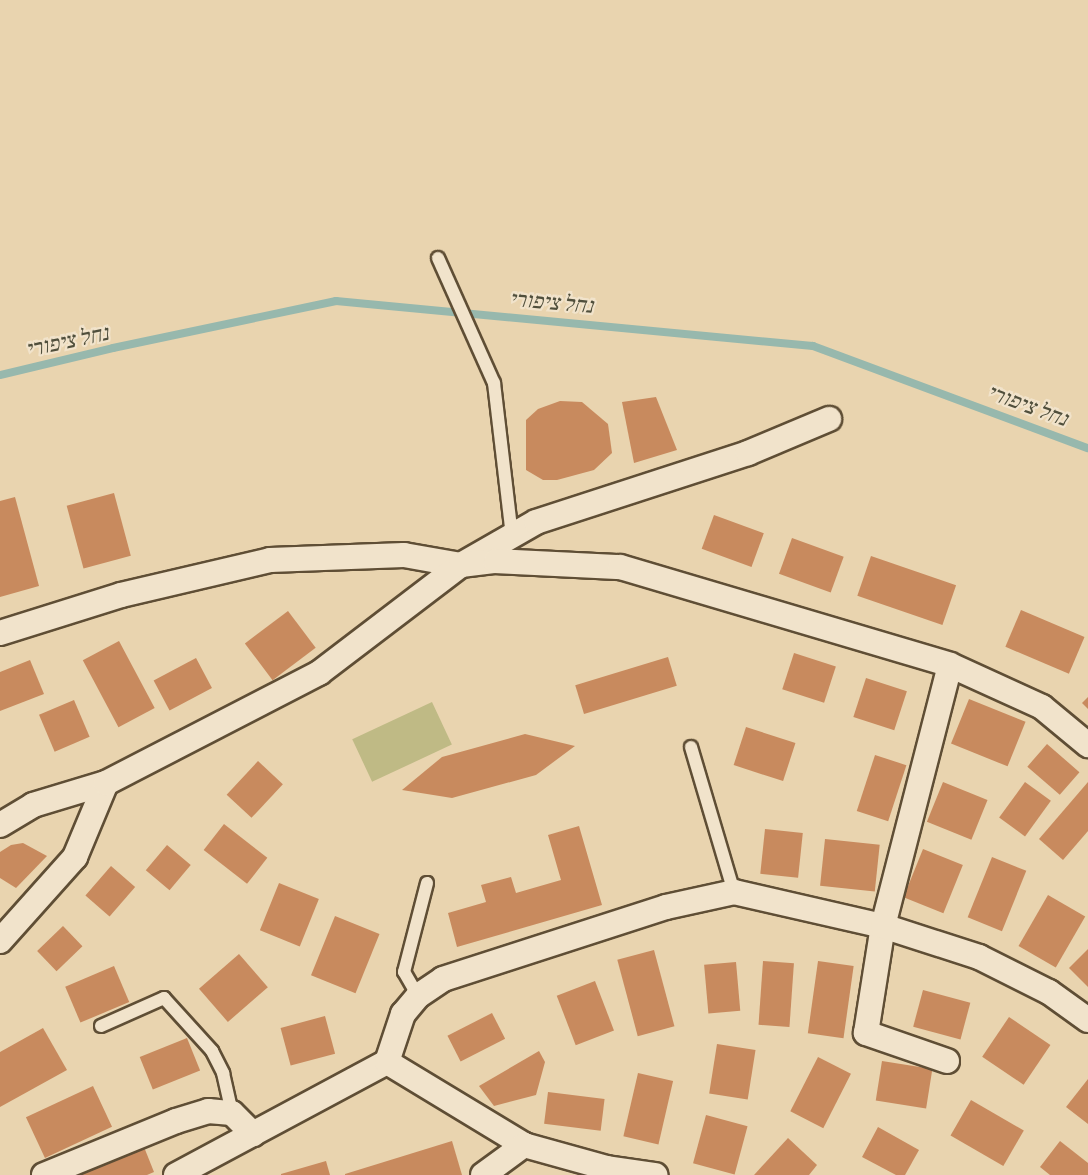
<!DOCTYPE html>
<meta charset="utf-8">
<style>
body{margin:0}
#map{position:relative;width:1088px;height:1175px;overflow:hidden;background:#e9d4af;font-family:Alegreya,"Frank Ruhl Libre",serif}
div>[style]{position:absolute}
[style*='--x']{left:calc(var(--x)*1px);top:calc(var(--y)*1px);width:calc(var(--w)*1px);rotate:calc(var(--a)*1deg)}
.green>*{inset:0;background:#bfba85;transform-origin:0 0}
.stream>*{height:8px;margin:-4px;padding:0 4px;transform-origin:4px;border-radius:4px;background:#97b8ad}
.building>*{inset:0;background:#c88a5e;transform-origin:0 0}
.roads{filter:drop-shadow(2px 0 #5f4e35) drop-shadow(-2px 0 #5f4e35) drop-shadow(0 2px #5f4e35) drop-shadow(0 -2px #5f4e35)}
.service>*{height:12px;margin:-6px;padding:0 6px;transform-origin:6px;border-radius:6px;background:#f1e3cb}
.minor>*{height:24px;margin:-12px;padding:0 12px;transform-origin:12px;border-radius:12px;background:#f1e3cb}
span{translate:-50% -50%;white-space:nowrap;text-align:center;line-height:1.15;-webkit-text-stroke:4.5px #f1e3cb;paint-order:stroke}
.water-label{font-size:22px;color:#504f3c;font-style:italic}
</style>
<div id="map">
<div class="green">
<i style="left:432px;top:702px;width:47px;height:88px;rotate:65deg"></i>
</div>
<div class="stream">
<i style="--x:0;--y:375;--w:116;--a:-13.4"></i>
<i style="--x:113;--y:348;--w:228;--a:-11.9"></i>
<i style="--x:336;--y:301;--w:479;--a:5.4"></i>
<i style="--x:813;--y:346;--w:293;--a:20.4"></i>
</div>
<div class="building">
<i style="clip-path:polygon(656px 397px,677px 450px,634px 463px,622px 402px)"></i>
<i style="clip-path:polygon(560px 401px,582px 402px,608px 424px,612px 453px,594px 470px,557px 480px,543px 480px,526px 470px,526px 420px,538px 409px)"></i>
<i style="left:114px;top:493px;width:65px;height:49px;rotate:75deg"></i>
<i style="clip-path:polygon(15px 497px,39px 586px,0 597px,0 501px)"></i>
<i style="left:714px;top:515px;width:53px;height:36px;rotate:20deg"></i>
<i style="left:792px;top:538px;width:55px;height:38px;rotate:20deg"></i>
<i style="left:871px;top:556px;width:90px;height:42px;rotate:19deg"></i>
<i style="left:1021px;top:610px;width:69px;height:40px;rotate:23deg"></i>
<i style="left:288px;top:611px;width:46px;height:54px;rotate:53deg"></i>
<i style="left:119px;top:641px;width:76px;height:41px;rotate:62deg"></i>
<i style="left:794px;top:653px;width:44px;height:38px;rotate:18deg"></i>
<i style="left:668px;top:657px;width:30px;height:97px;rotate:73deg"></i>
<i style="left:196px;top:658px;width:34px;height:48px;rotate:62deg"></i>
<i style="clip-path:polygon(30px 660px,44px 694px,0 711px,0 672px)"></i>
<i style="left:866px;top:678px;width:43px;height:41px;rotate:18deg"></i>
<i style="clip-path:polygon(1088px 697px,1088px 709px,1082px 703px)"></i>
<i style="left:969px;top:699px;width:61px;height:48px;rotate:22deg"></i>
<i style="left:74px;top:700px;width:40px;height:38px;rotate:67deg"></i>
<i style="left:746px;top:727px;width:52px;height:40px;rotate:18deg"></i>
<i style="clip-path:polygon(525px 734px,575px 746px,536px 775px,452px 798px,402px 790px,442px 757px)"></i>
<i style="left:1047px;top:744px;width:43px;height:30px;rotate:41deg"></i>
<i style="left:875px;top:755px;width:33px;height:59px;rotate:18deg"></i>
<i style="left:258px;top:761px;width:34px;height:46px;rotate:43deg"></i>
<i style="left:943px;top:782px;width:48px;height:43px;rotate:22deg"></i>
<i style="left:1025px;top:782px;width:32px;height:44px;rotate:36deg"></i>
<i style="clip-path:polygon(1088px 782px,1088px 831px,1063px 860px,1039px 839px)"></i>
<i style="left:224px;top:824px;width:55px;height:33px;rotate:38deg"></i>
<i style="clip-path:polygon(579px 826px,602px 905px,457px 947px,448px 913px,486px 902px,481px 885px,511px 877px,516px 893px,561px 880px,548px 835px)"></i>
<i style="left:765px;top:829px;width:38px;height:45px;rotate:6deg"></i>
<i style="left:825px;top:839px;width:55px;height:47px;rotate:6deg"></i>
<i style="clip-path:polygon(23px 843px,47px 856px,16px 888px,0 878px,0 852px,11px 845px)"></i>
<i style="left:167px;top:845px;width:31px;height:33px;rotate:40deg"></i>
<i style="left:923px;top:849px;width:43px;height:52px;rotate:22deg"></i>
<i style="left:992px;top:857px;width:37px;height:65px;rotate:22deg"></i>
<i style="left:111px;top:866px;width:32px;height:39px;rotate:41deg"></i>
<i style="left:279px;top:883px;width:43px;height:51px;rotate:22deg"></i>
<i style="left:1048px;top:895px;width:43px;height:59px;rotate:30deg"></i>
<i style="left:335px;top:916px;width:48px;height:64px;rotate:22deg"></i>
<i style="left:63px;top:926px;width:28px;height:36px;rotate:46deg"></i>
<i style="clip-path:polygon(1088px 949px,1088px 987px,1069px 968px)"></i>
<i style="left:654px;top:950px;width:79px;height:38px;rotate:75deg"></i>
<i style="left:239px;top:954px;width:44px;height:53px;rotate:49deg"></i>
<i style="left:763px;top:961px;width:31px;height:64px;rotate:4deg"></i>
<i style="left:818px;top:961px;width:36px;height:73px;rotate:8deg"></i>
<i style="left:736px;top:962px;width:49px;height:32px;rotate:85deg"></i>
<i style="left:114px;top:966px;width:39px;height:53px;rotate:67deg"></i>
<i style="left:595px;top:981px;width:53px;height:41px;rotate:69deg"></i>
<i style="left:923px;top:990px;width:49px;height:38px;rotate:15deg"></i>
<i style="left:492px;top:1013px;width:29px;height:50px;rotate:63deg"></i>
<i style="left:325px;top:1016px;width:39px;height:46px;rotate:75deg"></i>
<i style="left:1009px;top:1017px;width:50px;height:48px;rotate:34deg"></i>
<i style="clip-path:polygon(43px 1028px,67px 1070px,0 1107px,0 1052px)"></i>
<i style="left:187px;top:1038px;width:35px;height:51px;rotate:68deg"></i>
<i style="left:717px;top:1044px;width:39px;height:50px;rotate:9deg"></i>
<i style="clip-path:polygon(539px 1051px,545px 1062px,536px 1095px,494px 1106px,479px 1086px)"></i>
<i style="left:818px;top:1057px;width:37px;height:61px;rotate:27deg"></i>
<i style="left:882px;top:1061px;width:51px;height:40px;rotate:9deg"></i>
<i style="left:638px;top:1073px;width:36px;height:65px;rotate:13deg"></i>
<i style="clip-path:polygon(1088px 1079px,1088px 1124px,1066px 1107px)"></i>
<i style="left:93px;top:1086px;width:45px;height:74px;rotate:65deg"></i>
<i style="left:548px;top:1092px;width:57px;height:32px;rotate:7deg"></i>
<i style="left:971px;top:1100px;width:61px;height:41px;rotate:30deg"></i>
<i style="left:706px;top:1115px;width:43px;height:50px;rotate:15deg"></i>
<i style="clip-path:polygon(878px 1127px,919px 1150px,905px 1175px,896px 1175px,862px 1157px)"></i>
<i style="clip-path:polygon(788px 1138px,817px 1165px,809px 1175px,754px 1175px)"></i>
<i style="clip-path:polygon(452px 1141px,462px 1175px,345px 1175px,345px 1174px)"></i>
<i style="clip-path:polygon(1060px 1141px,1088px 1163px,1088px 1175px,1050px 1175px,1040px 1167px)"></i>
<i style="clip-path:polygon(144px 1147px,154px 1172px,147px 1175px,81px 1175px)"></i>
<i style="clip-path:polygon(326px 1161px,330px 1175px,281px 1175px,281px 1174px)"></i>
</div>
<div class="roads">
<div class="service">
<i style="--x:438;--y:258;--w:137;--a:65.9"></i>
<i style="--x:494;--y:383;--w:154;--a:83.3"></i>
<i style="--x:691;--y:747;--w:151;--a:73.5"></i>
<i style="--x:418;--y:996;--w:28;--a:-120"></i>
<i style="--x:404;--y:972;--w:92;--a:-75.5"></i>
<i style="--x:101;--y:1026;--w:69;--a:-24"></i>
<i style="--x:164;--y:998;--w:72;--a:47.8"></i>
<i style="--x:212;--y:1051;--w:25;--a:63"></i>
<i style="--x:223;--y:1073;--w:41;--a:77.3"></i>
</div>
<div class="minor">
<i style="--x:0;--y:633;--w:127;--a:-17.4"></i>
<i style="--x:121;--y:595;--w:153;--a:-13.2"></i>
<i style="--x:270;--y:560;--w:134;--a:-2.1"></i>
<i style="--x:404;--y:555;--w:58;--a:10"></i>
<i style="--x:461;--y:565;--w:86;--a:-29.8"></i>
<i style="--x:536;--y:522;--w:223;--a:-18"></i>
<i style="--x:748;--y:453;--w:88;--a:-22.8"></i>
<i style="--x:0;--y:825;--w:39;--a:-31"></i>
<i style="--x:33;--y:805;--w:76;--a:-16.8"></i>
<i style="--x:0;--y:941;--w:113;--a:-48.2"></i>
<i style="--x:75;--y:857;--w:80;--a:-67.3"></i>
<i style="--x:106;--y:783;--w:240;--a:-27.3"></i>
<i style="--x:319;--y:673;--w:178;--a:-37.3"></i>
<i style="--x:461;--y:565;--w:35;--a:-7"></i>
<i style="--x:496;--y:561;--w:124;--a:2.8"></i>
<i style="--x:620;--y:567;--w:344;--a:16.5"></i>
<i style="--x:950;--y:665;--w:101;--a:24.5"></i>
<i style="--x:1042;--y:707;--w:60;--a:39.6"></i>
<i style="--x:947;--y:1061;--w:86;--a:-160.9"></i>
<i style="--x:866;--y:1033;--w:108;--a:-81"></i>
<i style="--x:883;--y:926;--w:269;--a:-75.6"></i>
<i style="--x:387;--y:1062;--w:51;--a:-71.6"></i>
<i style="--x:403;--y:1014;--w:23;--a:-50"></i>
<i style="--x:418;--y:996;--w:30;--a:-34"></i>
<i style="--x:443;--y:979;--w:234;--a:-17.9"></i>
<i style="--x:666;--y:907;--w:70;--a:-12.4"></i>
<i style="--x:734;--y:892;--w:153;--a:12.9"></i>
<i style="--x:883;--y:926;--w:101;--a:17.9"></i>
<i style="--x:979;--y:957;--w:78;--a:26.6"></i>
<i style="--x:1049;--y:992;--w:48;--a:35.7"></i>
<i style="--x:44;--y:1175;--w:143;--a:-22.2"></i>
<i style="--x:176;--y:1121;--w:34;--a:-17"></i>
<i style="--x:208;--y:1111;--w:24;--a:5"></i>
<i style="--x:232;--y:1113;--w:30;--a:45"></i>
<i style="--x:176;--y:1175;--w:239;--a:-28.2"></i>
<i style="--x:387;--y:1062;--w:160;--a:31.2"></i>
<i style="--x:524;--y:1145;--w:86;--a:15.5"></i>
<i style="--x:607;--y:1168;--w:49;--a:8.3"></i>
<i style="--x:483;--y:1175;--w:51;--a:-36.2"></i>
</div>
</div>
<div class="water-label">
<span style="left:551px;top:303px;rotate:5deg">נחל ציפורי</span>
<span style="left:67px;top:342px;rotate:-12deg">נחל ציפורי</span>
<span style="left:1027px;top:406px;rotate:20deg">נחל ציפורי</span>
</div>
</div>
